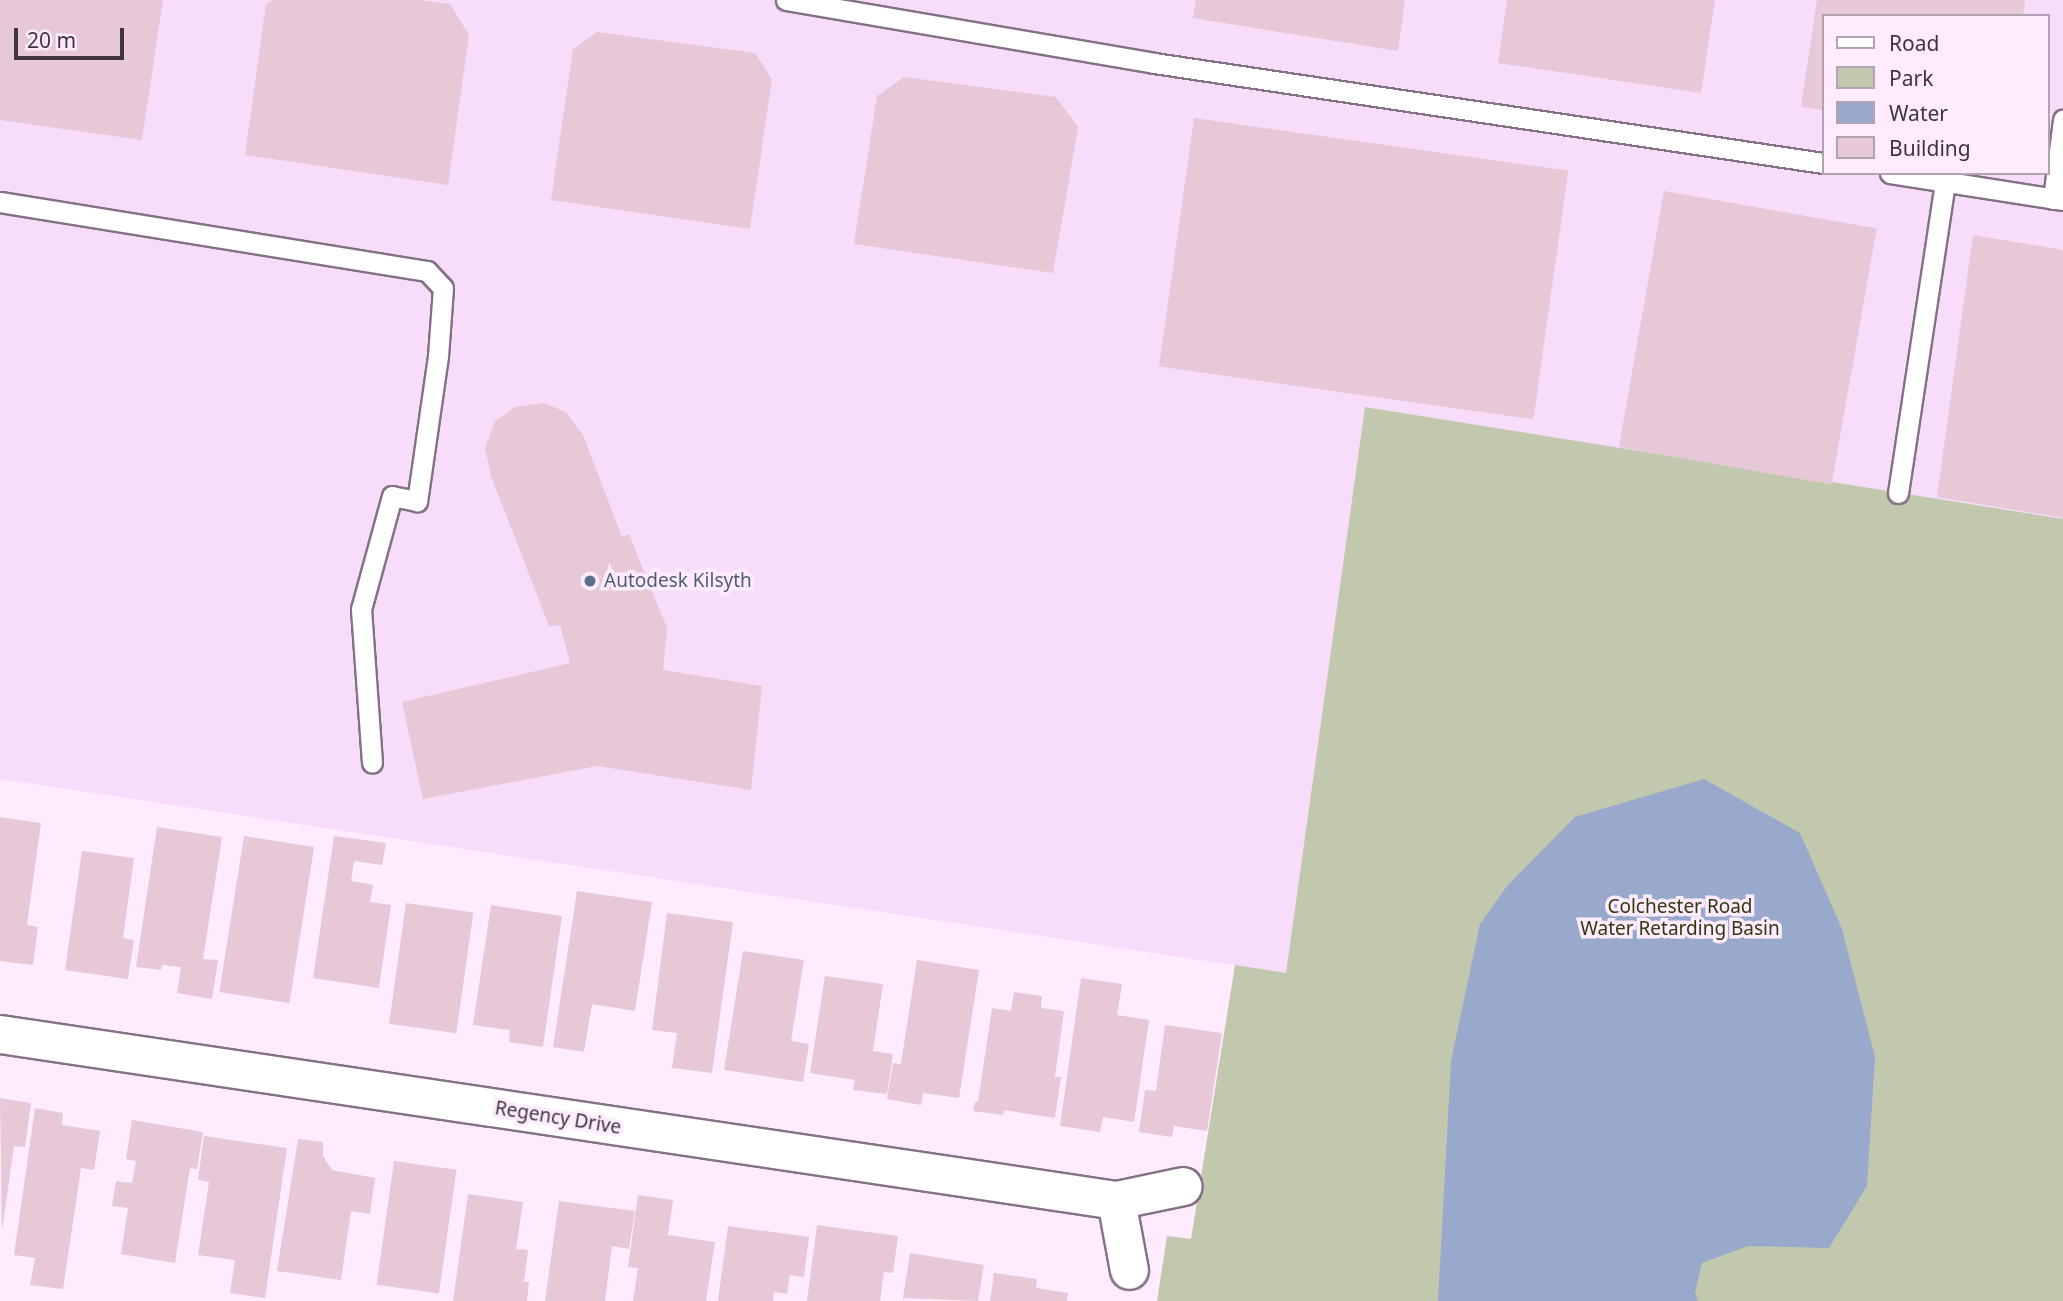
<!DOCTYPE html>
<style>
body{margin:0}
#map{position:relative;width:2063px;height:1301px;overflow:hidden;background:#feecfe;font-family:"Noto Sans",sans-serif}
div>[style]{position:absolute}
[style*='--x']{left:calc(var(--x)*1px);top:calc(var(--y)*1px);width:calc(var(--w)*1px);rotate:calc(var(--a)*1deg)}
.built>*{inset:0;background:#f8ddfa}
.green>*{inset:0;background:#c2c8ad}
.water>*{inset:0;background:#98a9cc}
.building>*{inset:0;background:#e6c8d6;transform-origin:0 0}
.roads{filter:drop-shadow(2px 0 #847185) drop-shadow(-2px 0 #847185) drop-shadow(0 2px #847185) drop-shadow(0 -2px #847185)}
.service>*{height:19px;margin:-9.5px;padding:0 9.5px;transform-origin:9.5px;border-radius:9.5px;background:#fff}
.minor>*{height:37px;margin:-18.5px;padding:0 18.5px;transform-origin:18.5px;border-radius:18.5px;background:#fff}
.dots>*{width:19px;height:19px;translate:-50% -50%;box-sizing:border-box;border:4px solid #feecfe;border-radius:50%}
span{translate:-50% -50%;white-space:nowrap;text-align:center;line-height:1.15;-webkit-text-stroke:7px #feecfe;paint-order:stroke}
.service-label{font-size:19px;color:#4e5e75}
.left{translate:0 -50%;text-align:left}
.park-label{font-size:19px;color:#31390a}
.street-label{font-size:19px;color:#3e353e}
.legend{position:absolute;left:1822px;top:14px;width:228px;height:161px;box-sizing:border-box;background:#feecfe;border:2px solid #b1a3b1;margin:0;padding:9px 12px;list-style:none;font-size:21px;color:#3e353e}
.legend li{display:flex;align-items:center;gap:14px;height:35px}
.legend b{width:35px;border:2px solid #b1a3b1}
.scale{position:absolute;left:14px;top:28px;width:110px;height:32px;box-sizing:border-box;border:4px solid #3e353e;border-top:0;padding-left:9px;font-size:21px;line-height:24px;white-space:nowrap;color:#3e353e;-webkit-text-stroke:5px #feecfe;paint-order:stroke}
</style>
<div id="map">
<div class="built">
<i style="clip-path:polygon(evenodd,0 0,2063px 0,2063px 519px,1366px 407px,1286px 973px,0 779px,0 0,1823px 16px,2047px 16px,2047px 173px,1823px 173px,1823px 16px)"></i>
</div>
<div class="green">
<i style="clip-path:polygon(1365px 407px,2063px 519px,2063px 1301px,1157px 1301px,1167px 1236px,1191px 1239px,1235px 965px,1286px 973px)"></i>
</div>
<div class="water">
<i style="clip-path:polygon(1704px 779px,1800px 833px,1842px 929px,1875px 1057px,1867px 1186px,1829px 1248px,1748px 1246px,1702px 1263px,1695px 1293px,1698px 1301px,1438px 1301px,1451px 1061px,1480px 924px,1507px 886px,1575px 817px)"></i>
</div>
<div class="building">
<i style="clip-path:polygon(0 0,163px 0,142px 140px,0 120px)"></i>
<i style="clip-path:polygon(273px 0,419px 0,450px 4px,469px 35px,448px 185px,245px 155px,266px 4px)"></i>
<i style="clip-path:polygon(1196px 0,1405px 0,1398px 51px,1193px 18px)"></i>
<i style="clip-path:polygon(1507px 0,1715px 0,1701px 93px,1498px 63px)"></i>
<i style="clip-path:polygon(1817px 0,2025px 0,2023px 16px,1823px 16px,1823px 110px,1801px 107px)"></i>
<i style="clip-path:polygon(597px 32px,755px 53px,772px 79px,750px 229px,551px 200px,573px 49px)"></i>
<i style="clip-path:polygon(904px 77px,1056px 97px,1078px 127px,1053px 273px,854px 244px,877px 96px)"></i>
<i style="left:1194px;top:118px;width:378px;height:251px;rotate:8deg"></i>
<i style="left:1664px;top:191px;width:216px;height:260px;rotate:10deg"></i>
<i style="clip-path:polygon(1973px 235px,2063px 250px,2063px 518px,1937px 497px)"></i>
<i style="clip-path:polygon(544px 403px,566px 412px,583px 435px,622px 537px,629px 534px,667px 628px,663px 670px,762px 686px,751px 790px,597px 766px,423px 799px,402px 702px,570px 663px,560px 625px,549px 626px,491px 476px,485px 448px,495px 421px,516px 407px)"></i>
<i style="clip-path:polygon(0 817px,41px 823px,27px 925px,38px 927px,33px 965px,0 961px)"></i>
<i style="clip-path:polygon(157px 827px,222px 837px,203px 959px,218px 960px,212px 999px,177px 993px,181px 967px,162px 965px,161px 970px,136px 967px)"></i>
<i style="left:244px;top:836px;width:71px;height:158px;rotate:9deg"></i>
<i style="clip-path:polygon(334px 836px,386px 843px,382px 865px,354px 861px,351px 881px,373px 885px,370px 902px,391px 905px,379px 988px,313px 978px)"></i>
<i style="clip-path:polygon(82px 851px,134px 858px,123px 938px,134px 940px,128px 979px,65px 970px)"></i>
<i style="clip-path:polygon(577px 891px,652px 902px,635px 1011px,592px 1004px,584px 1052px,553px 1047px)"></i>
<i style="left:406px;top:903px;width:68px;height:122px;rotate:8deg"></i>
<i style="clip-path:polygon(491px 905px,562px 916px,543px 1047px,509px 1042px,510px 1030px,473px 1025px)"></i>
<i style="clip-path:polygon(667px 913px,733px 922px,712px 1073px,672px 1068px,677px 1033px,652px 1030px)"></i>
<i style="clip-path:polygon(743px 951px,804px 960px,791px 1041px,809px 1044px,803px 1082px,724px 1070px)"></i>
<i style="clip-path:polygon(917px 960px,979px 970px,959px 1098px,923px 1093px,921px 1105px,887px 1099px,893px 1063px,901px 1064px)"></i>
<i style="clip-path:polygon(825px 976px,883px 984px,873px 1051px,893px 1054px,887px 1094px,853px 1090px,855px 1080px,810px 1073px)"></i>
<i style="clip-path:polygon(1081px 978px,1122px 984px,1117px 1015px,1149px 1020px,1134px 1122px,1103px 1117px,1100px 1132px,1060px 1126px)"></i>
<i style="clip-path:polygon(1014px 992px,1042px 996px,1041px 1008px,1064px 1011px,1055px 1077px,1061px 1077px,1055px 1118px,1004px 1110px,1003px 1115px,973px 1111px,975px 1102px,978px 1102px,992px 1008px,1011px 1011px)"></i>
<i style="clip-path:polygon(1165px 1025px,1222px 1033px,1207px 1131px,1174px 1126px,1172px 1137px,1139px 1132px,1145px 1090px,1156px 1091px)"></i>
<i style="clip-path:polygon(0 1098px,31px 1103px,25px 1147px,14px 1146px,2px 1231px)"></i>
<i style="clip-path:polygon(35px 1108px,63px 1113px,62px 1125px,100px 1131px,94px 1170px,81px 1168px,63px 1289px,30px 1285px,35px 1258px,14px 1255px)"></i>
<i style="clip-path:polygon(132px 1120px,203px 1132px,197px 1169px,190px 1168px,175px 1263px,121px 1254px,128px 1208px,112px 1206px,116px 1181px,132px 1183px,136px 1161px,126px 1159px)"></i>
<i style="clip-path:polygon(204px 1136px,287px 1148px,265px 1298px,230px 1293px,235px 1260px,198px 1255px,209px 1182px,198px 1180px)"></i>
<i style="clip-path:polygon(298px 1139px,323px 1142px,323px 1156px,332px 1170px,375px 1178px,370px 1214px,351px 1211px,341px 1280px,277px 1271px)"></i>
<i style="left:394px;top:1161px;width:63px;height:125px;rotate:8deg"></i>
<i style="clip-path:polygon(468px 1194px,523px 1202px,516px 1249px,528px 1250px,524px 1282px,529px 1282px,527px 1301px,453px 1301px)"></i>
<i style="clip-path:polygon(638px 1195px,673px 1200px,668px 1235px,715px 1242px,706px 1301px,633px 1301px,638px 1268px,628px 1267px)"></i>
<i style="clip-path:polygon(559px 1201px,635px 1211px,629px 1249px,612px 1246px,605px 1301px,545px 1301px)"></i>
<i style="clip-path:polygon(817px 1225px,898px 1236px,893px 1273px,884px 1272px,880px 1301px,807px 1301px)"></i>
<i style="clip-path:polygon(728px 1226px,809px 1237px,804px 1277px,790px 1275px,787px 1294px,774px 1292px,773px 1301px,718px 1301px)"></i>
<i style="clip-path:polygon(910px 1253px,984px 1265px,978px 1301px,903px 1298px)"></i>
<i style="clip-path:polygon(994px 1273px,1037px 1279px,1036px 1288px,1068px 1293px,1067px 1301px,990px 1301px)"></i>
</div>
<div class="roads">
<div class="service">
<i style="--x:786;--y:0;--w:373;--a:9.7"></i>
<i style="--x:1154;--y:63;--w:676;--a:8.5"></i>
<i style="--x:1890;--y:173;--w:175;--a:8.9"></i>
<i style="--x:2053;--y:199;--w:80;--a:-82.8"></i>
<i style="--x:0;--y:202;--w:433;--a:9.2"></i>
<i style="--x:427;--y:271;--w:23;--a:47"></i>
<i style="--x:443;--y:288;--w:68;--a:94.2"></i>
<i style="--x:438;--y:356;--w:147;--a:98.2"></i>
<i style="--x:417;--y:501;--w:25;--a:-169"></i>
<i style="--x:392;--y:496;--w:117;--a:105.3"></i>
<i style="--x:361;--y:609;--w:154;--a:85.9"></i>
<i style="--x:1898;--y:493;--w:315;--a:-81.4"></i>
</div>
<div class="minor">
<i style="--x:0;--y:1034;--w:1128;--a:8.46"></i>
<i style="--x:1116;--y:1200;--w:68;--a:-11.8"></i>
<i style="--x:1116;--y:1200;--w:71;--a:79.5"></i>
</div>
</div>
<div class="dots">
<i style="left:590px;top:581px;background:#5c6f8a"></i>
</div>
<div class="service-label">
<span class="left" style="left:604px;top:581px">Autodesk Kilsyth</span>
</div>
<div class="park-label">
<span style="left:1680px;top:918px">Colchester Road<br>Water Retarding Basin</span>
</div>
<div class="street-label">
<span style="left:558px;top:1118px;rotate:9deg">Regency Drive</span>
</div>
<ul class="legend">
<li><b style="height:9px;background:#fff"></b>Road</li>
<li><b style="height:19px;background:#c2c8ad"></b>Park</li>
<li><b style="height:19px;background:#98a9cc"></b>Water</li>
<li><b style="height:19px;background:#e6c8d6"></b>Building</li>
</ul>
<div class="scale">20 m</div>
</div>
